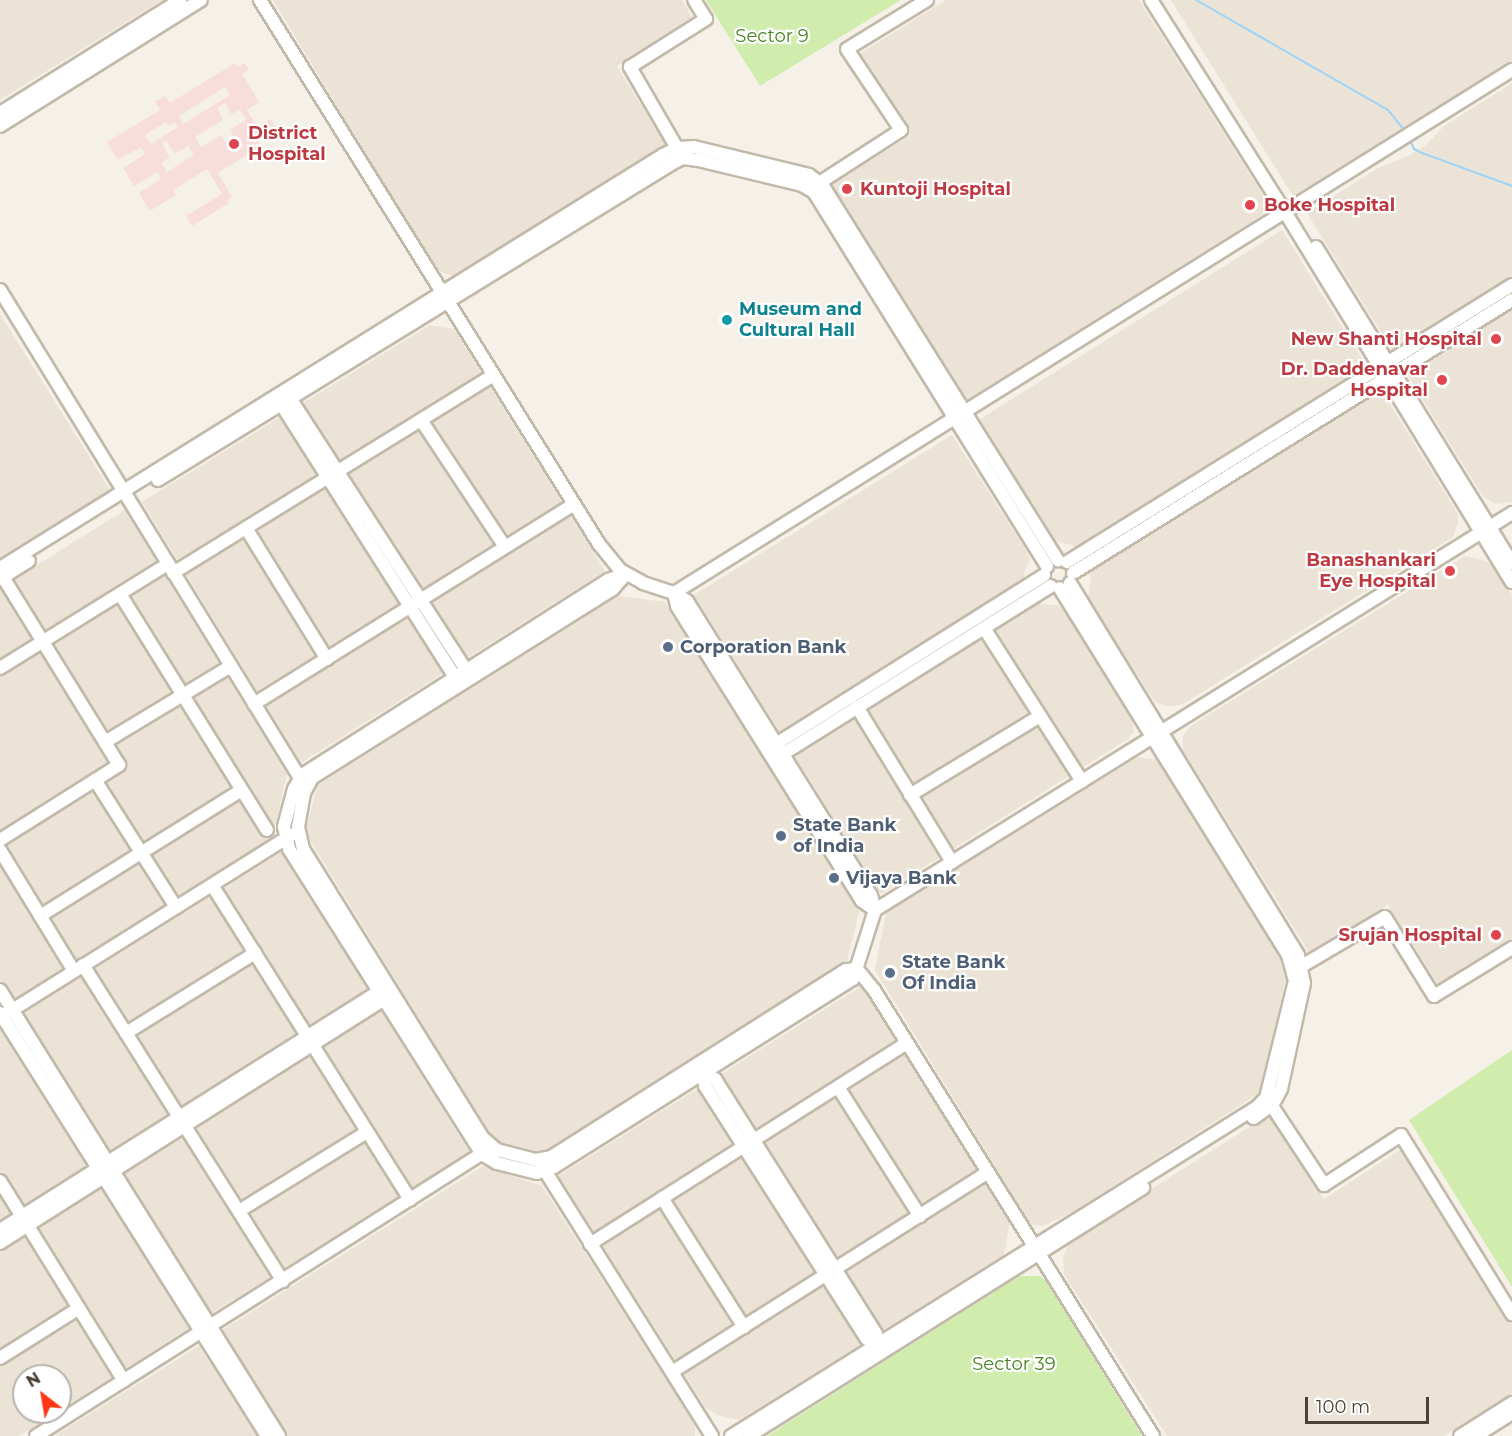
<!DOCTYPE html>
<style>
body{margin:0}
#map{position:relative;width:1512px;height:1436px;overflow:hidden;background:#f5f1e8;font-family:Montserrat,sans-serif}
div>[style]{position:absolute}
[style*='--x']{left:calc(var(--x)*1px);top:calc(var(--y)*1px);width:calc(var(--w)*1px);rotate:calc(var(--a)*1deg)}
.residential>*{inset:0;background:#eae3d6;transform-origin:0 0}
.medical>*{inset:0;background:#f7dedb}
.green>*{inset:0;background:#d1edae}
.stream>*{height:2px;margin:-1px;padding:0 1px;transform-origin:1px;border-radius:1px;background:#a0d4f7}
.roads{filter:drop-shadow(2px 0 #c2b9aa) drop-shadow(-2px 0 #c2b9aa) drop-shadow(0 2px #c2b9aa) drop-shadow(0 -2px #c2b9aa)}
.minor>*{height:12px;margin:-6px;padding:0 6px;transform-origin:6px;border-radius:6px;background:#fff}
.dots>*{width:16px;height:16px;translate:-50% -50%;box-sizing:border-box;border:3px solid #fff;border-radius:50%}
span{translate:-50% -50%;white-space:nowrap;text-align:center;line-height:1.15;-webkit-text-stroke:4.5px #fff;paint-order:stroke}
.park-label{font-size:18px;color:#488223}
.health-label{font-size:18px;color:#be3a42;font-weight:700}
.left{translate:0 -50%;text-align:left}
.right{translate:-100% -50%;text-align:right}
.culture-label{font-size:18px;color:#0d838f;font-weight:700}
.service-label{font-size:18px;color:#4e5e75;font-weight:700}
.north{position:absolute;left:12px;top:1364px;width:60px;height:60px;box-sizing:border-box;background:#fff;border:2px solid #b7b3af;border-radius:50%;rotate:329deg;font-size:16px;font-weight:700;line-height:24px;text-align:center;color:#4a4236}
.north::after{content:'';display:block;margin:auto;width:21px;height:27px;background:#ff3716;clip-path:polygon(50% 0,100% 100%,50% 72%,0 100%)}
.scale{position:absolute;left:1305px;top:1397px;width:124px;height:27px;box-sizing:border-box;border:3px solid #4a4236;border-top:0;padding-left:8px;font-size:18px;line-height:21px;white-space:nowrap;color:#4a4236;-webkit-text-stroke:4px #fff;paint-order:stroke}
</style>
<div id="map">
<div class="residential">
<i style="clip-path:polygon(0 0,162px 0,0 100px)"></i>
<i style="clip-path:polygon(273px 0,682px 0,692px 17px,617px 66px,667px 147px,461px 273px,453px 276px,441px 272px,431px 262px)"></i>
<i style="clip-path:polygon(946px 0,1139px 0,1272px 209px,964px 402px,832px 185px,911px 135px,859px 54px)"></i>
<i style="clip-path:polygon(1171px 0,1512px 0,1512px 60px,1293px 196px)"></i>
<i style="clip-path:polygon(1512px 83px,1512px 502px,1496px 504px,1485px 498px,1480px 492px,1307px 213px,1378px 168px,1408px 156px,1426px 145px,1444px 126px)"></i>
<i style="clip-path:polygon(1282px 230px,1458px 514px,1458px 523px,1453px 537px,1181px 705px,1167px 706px,1155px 702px,1088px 599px,1091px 576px,1072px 545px,1055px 541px,977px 421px)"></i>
<i style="clip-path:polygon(0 314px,110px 490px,0 559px)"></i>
<i style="clip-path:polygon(430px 325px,454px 329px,605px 571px,301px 763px,142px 502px)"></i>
<i style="clip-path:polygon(952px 435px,1026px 550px,1030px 559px,1023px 575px,1042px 604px,1058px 605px,1068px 614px,1133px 722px,1134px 732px,1128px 739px,881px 894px,694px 595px)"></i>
<i style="clip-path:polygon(125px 510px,287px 774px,272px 838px,13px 1000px,0 979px,0 588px)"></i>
<i style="clip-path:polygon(1465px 556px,1486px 561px,1497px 570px,1512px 595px,1512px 938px,1438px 984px,1388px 905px,1310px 954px,1183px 750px,1183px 736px,1192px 725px)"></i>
<i style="clip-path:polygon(618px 596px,665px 602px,859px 912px,847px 960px,541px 1155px,494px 1141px,305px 832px,318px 785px)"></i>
<i style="clip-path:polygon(1138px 757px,1160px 760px,1288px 969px,1261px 1092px,1071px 1213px,1042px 1226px,1030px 1224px,875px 970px,886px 913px)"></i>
<i style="left:282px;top:852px;width:354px;height:304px;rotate:58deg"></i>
<i style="clip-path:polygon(862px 986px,1010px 1219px,1004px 1255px,739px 1420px,717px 1415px,706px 1408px,558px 1176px)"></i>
<i style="clip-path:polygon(0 1030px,189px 1328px,60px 1410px,60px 1376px,24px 1376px,24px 1412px,57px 1412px,19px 1436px,0 1436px)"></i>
<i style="clip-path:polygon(1270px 1114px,1324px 1199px,1400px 1150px,1512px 1326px,1512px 1393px,1444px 1436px,1167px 1436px,1064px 1274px,1063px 1257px,1071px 1240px)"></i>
<i style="clip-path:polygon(483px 1166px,542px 1186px,695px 1424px,695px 1436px,287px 1436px,221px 1331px)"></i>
<i style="clip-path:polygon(199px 1346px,257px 1436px,54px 1436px)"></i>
</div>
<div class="medical">
<i style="clip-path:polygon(evenodd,235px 63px,238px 67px,244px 63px,249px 69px,242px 74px,259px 102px,247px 110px,257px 126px,271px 119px,280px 134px,267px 142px,263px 136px,258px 140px,261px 146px,218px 173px,232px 197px,227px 200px,229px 203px,192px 226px,186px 216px,222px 194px,207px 169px,173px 190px,176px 195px,150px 211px,139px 193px,161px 179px,157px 172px,134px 186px,123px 168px,145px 154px,141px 147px,118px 160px,107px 142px,160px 110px,155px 101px,165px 96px,170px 103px,235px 63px,225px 87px,230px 95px,183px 124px,179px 116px,225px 87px,235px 63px,225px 103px,231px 114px,240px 110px,246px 120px,230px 130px,234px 137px,225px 142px,221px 135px,201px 147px,195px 137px,223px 120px,217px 108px,225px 103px,235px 63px,166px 122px,169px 126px,175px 122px,178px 127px,151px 144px,145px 135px,166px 122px,235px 63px,166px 140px,175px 154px,188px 146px,194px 155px,167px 172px,161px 163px,170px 157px,162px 143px,166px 140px)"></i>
</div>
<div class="green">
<i style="clip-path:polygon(706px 0,901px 0,760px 86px)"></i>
<i style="clip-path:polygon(1512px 1050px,1512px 1287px,1409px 1120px)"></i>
<i style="clip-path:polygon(1019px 1276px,1040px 1276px,1046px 1281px,1142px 1436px,767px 1436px)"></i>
</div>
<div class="stream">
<i style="--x:1196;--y:0;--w:221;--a:29.8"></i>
<i style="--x:1388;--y:110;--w:28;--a:51"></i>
<i style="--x:1410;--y:140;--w:10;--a:66"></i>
<i style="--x:1414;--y:149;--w:9;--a:27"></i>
<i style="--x:1422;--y:153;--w:96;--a:20.1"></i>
</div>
<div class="roads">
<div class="minor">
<i style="--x:260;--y:0;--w:641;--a:58.07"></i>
<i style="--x:599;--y:544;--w:33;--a:51"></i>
<i style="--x:620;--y:570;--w:26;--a:29"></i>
<i style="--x:643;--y:583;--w:33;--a:18"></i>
<i style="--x:674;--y:593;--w:988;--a:-31.97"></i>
<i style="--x:1151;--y:0;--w:251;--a:57.7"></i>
<i style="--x:1285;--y:212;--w:434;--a:58.5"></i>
<i style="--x:0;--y:113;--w:213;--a:-32.1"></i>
<i style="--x:0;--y:126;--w:237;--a:-32.1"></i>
<i style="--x:681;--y:155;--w:102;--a:-120.1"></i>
<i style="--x:630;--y:67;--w:90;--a:-32.3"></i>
<i style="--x:706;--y:19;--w:22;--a:-122"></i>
<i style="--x:813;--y:187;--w:105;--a:-32.9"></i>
<i style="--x:901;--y:130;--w:97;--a:-123.7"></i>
<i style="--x:847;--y:49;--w:94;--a:-31.5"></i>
<i style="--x:1316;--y:247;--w:372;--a:58.2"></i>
<i style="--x:0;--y:290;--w:573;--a:58.42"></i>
<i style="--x:300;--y:778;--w:6;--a:39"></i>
<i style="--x:285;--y:395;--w:6;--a:31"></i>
<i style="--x:290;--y:398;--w:324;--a:57.1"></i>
<i style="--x:281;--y:397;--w:7;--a:90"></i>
<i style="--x:281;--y:404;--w:324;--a:57.5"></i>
<i style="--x:421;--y:420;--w:152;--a:56.5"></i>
<i style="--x:158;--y:480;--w:603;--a:-31.63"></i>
<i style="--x:671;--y:164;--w:13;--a:-27"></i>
<i style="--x:683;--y:158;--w:15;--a:8"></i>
<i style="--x:698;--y:160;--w:107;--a:13.5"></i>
<i style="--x:802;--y:185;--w:14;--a:30"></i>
<i style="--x:814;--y:192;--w:441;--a:58.1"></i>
<i style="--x:246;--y:528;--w:154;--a:58.3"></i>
<i style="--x:1067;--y:562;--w:524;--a:-31.9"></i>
<i style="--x:0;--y:568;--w:781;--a:-31.92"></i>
<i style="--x:663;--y:155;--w:16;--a:-27"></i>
<i style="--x:677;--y:148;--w:17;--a:-3"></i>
<i style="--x:694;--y:147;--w:118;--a:13.7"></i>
<i style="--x:809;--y:175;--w:18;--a:38"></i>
<i style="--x:823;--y:186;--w:442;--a:57.9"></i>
<i style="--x:173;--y:573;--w:376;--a:-31.7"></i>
<i style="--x:1073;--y:573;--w:517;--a:-31.88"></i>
<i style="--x:626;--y:574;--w:19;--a:162"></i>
<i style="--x:608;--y:580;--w:361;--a:147.5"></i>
<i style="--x:303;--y:774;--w:17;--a:121"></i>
<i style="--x:294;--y:789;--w:39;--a:105"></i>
<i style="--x:284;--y:827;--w:23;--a:77"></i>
<i style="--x:289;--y:849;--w:361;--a:57.7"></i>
<i style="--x:482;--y:1154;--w:17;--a:31"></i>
<i style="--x:497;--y:1163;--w:41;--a:14"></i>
<i style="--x:537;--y:1173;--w:18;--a:-19"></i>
<i style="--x:554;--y:1167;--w:353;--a:-32.2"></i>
<i style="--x:853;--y:979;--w:72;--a:-72.3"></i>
<i style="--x:875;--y:910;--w:751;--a:-31.93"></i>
<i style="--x:625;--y:575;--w:18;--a:131"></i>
<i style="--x:613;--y:589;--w:355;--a:147.9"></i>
<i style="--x:312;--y:778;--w:17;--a:118"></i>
<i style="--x:304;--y:793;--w:35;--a:100"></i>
<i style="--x:298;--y:827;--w:23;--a:77"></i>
<i style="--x:303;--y:849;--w:340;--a:58.1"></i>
<i style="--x:483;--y:1138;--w:18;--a:41"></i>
<i style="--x:497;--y:1150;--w:40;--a:14.4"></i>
<i style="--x:536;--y:1160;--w:15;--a:-11"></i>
<i style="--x:551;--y:1157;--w:349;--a:-32.4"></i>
<i style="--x:846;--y:970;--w:11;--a:-5"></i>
<i style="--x:0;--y:579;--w:34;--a:-32"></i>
<i style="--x:1070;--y:583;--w:436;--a:58.5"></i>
<i style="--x:1298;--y:955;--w:29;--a:78"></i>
<i style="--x:1304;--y:983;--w:108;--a:102.2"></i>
<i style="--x:1281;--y:1089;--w:17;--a:118"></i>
<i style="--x:1273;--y:1104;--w:24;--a:144"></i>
<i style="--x:674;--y:593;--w:15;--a:32"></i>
<i style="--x:687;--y:601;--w:347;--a:58"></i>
<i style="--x:871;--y:895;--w:16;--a:75"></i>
<i style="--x:875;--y:910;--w:16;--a:-145"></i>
<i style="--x:862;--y:901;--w:348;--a:-122.1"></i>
<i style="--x:677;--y:606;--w:13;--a:-103"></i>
<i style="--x:120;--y:594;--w:278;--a:58.1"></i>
<i style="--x:984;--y:628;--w:182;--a:57.4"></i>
<i style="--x:0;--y:668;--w:198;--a:-31.8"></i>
<i style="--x:254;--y:704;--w:377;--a:-32"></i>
<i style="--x:857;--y:707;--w:182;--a:58.5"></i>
<i style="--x:105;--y:742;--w:147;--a:-31.1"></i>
<i style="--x:774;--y:750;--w:6;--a:-72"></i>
<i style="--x:776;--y:744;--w:317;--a:-32.2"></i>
<i style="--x:777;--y:755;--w:6;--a:-9"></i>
<i style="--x:783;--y:754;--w:316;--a:-32.1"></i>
<i style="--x:95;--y:780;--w:151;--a:57.5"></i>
<i style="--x:910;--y:795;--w:152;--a:-31.3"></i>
<i style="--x:0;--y:840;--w:141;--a:-32.2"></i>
<i style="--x:119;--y:765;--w:221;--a:-121.7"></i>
<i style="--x:0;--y:850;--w:142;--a:58.6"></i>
<i style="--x:212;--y:885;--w:372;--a:57.8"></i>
<i style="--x:40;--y:916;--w:238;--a:-32"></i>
<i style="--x:83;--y:965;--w:374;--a:57.7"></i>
<i style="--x:857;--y:969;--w:27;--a:51"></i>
<i style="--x:874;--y:990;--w:526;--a:57.97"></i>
<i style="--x:1295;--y:970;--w:104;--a:-30.5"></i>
<i style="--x:1385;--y:917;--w:93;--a:58.2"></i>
<i style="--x:1434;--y:996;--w:92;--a:-31.6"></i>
<i style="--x:0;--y:990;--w:526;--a:57.97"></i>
<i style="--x:0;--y:1013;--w:500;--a:57.74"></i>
<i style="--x:6;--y:1014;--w:337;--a:-32.1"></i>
<i style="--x:126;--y:1033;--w:152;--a:-31.8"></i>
<i style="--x:704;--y:1073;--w:13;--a:86"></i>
<i style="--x:705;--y:1086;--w:300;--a:57.4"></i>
<i style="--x:867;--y:1339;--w:11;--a:27"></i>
<i style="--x:704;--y:1073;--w:13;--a:29"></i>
<i style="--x:715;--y:1079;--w:302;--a:57.7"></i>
<i style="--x:876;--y:1334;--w:10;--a:84"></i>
<i style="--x:838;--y:1087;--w:153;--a:57.6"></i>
<i style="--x:1268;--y:1100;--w:102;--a:56.6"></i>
<i style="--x:1324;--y:1185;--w:92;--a:-33"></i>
<i style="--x:1401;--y:1135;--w:211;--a:58.2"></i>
<i style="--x:542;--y:1166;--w:319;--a:57.8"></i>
<i style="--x:0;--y:1181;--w:235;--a:58.2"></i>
<i style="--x:662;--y:1198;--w:153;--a:57.6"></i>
<i style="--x:239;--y:1211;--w:150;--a:-31.7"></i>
<i style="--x:0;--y:1230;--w:448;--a:-32.2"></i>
<i style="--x:379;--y:991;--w:7;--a:0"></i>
<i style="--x:0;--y:1243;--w:461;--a:-32.4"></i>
<i style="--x:590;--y:1244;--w:375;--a:-32.4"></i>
<i style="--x:0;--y:1358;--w:93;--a:-32.3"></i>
<i style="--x:672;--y:1372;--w:374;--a:-32.3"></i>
<i style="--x:36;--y:1436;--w:533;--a:-32.35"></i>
<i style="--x:731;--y:1436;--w:620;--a:-32.02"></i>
<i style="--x:1257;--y:1107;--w:13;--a:-45"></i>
<i style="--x:1266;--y:1098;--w:121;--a:-76.1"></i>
<i style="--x:1295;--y:981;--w:27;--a:-105"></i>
<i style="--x:1288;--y:955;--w:432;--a:-121.9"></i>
<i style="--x:749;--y:1436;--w:466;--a:-32.2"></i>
<i style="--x:1460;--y:1436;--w:62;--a:-32.4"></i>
<i style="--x:1476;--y:1436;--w:43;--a:-32.6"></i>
</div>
</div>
<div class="dots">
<i style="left:234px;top:144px;background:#e0444e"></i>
<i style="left:847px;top:189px;background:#e0444e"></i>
<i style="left:1250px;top:205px;background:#e0444e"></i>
<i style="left:727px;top:320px;background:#0f9aa8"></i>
<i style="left:1496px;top:339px;background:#e0444e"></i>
<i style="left:1442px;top:380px;background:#e0444e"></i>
<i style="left:1450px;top:571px;background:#e0444e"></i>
<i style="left:668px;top:647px;background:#5c6f8a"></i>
<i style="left:781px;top:836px;background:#5c6f8a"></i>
<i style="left:834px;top:878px;background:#5c6f8a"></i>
<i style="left:1496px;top:935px;background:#e0444e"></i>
<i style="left:890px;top:973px;background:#5c6f8a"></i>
</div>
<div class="park-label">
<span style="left:772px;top:36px">Sector 9</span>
<span style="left:1014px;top:1364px">Sector 39</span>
</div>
<div class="health-label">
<span class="left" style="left:248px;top:144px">District<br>Hospital</span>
<span class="left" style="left:860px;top:189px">Kuntoji Hospital</span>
<span class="left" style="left:1264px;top:205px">Boke Hospital</span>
<span class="right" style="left:1482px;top:339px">New Shanti Hospital</span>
<span class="right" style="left:1428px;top:380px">Dr. Daddenavar<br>Hospital</span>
<span class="right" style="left:1436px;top:571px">Banashankari<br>Eye Hospital</span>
<span class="right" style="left:1482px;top:935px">Srujan Hospital</span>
</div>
<div class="culture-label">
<span class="left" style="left:739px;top:320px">Museum and<br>Cultural Hall</span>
</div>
<div class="service-label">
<span class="left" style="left:680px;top:647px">Corporation Bank</span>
<span class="left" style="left:793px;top:836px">State Bank<br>of India</span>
<span class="left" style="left:846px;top:878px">Vijaya Bank</span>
<span class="left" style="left:902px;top:973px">State Bank<br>Of India</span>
</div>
<div class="north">N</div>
<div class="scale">100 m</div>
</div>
